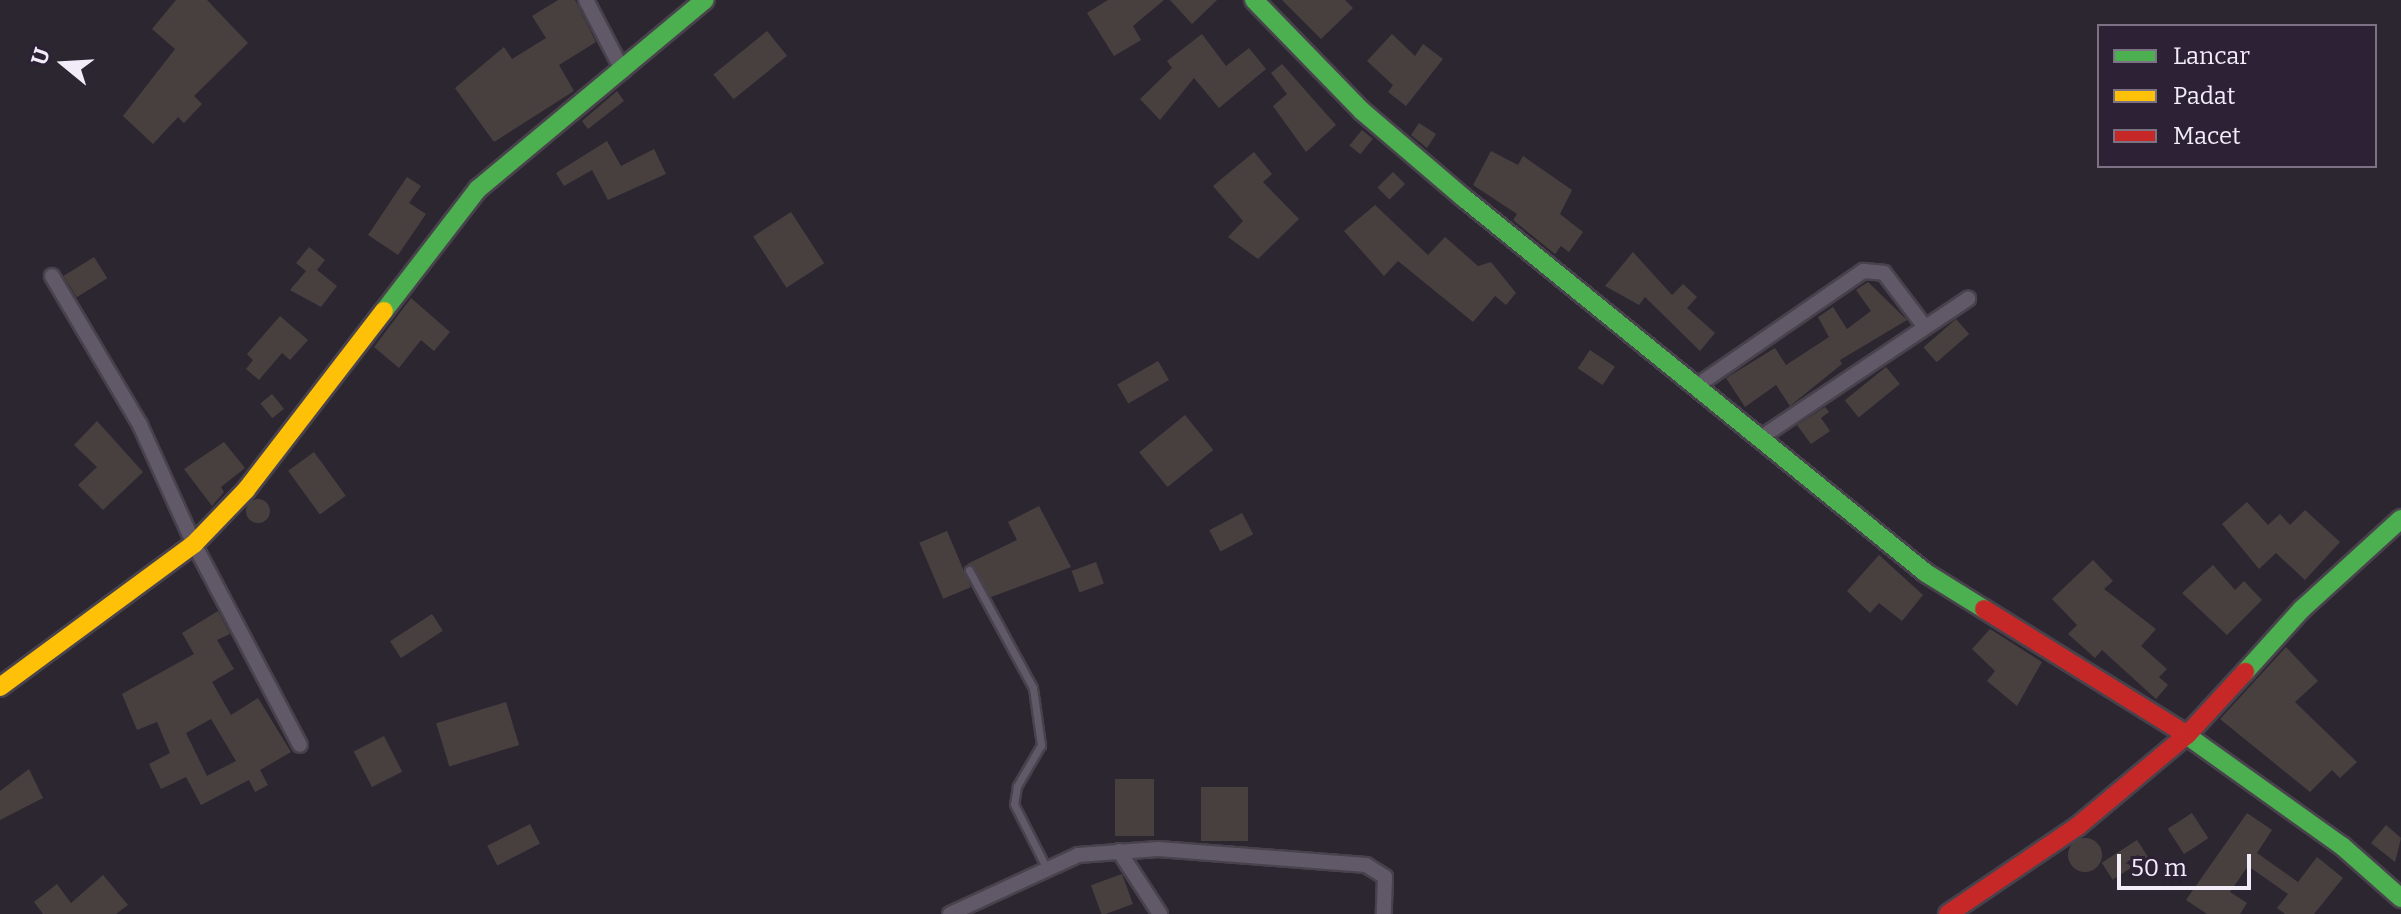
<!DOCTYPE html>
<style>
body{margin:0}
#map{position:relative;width:2401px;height:914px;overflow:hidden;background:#2c2631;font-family:Bitter,serif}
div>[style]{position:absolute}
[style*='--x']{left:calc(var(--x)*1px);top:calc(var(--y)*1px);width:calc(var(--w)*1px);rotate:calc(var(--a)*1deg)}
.building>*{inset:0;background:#48403f;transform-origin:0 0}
.round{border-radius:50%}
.roads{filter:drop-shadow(2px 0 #48424c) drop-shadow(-2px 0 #48424c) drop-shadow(0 2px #48424c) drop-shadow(0 -2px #48424c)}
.lane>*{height:7px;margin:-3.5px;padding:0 3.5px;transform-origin:3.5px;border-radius:3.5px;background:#625968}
.street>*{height:14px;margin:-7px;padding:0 7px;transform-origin:7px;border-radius:7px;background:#625968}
.fast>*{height:18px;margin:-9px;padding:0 9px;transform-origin:9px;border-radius:9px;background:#4caf50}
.slow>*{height:18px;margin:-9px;padding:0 9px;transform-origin:9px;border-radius:9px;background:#ffc107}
.jam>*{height:18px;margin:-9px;padding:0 9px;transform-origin:9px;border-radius:9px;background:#c62828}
span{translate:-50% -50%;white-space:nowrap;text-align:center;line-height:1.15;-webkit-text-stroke:7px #2d2235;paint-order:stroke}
.legend{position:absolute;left:2097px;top:24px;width:280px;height:144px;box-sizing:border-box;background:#2d2235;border:2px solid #7c7283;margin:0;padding:10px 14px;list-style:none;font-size:24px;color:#f2ebf8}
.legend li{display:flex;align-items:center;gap:16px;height:40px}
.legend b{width:40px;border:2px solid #7c7283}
.north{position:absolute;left:24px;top:24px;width:80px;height:80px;-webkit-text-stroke:6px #2d2235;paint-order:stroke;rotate:288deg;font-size:22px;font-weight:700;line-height:32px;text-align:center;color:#f2ebf8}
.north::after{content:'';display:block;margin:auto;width:28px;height:36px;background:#f2ebf8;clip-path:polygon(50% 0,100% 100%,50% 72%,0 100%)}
.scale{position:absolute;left:2117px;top:854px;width:134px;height:36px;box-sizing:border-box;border:4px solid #f2ebf8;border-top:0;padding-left:10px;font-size:24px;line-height:28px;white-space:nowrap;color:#f2ebf8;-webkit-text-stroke:6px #2d2235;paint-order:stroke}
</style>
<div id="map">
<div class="building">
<i style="clip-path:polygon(176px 0,207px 0,248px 43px,194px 96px,202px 104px,184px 123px,178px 117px,153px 144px,123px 116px,175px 49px,152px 29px)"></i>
<i style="clip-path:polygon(558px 0,575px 0,596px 42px,559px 65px,574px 91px,494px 142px,455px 88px,504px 47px,512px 59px,546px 38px,532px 16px)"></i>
<i style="clip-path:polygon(1108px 0,1164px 0,1133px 26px,1141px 40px,1114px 56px,1087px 13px)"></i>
<i style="clip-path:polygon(1170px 0,1217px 0,1192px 24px)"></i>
<i style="clip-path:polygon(1282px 0,1345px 0,1353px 8px,1321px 39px)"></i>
<i style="left:767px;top:31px;width:32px;height:69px;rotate:51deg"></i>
<i style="clip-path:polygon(1202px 34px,1226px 66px,1249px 48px,1266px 69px,1219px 108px,1194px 78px,1160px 120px,1140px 99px,1172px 68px,1167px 61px)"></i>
<i style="clip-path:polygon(1392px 34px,1415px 56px,1423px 44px,1443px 59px,1406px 106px,1388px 92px,1393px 85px,1367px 61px)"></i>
<i style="clip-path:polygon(1282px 64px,1336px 125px,1306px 152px,1273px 106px,1287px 94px,1271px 73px)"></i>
<i style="clip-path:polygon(617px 91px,624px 101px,588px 129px,582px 121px)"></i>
<i style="clip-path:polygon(1419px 123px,1436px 134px,1427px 148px,1411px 135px)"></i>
<i style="left:1362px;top:130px;width:14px;height:20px;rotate:39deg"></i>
<i style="clip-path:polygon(607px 141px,621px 166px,654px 149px,666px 174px,608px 200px,592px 170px,564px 186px,556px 173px)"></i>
<i style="clip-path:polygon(1491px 151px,1518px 165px,1523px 156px,1572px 190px,1560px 214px,1583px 232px,1569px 252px,1561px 246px,1555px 254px,1513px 220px,1517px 214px,1473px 185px)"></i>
<i style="clip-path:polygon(1254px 152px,1272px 174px,1263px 182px,1299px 219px,1258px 259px,1228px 237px,1243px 221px,1213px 186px)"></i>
<i style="left:1393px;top:172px;width:17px;height:22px;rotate:45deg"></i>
<i style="clip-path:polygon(407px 177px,421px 186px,409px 203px,426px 214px,398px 255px,368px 235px)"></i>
<i style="clip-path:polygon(1375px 205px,1428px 255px,1445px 237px,1478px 266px,1491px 262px,1516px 293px,1506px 305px,1495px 296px,1473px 322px,1398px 261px,1384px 276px,1344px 231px)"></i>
<i style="left:791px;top:212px;width:61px;height:45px;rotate:57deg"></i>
<i style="clip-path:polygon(309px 247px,325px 260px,317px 270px,337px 286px,321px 307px,290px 290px,306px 271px,296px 263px)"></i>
<i style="clip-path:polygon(1633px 252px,1672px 295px,1683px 284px,1697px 297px,1687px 308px,1715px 333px,1700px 351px,1645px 297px,1639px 305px,1605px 286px)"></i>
<i style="left:94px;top:257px;width:25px;height:36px;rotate:58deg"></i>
<i style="clip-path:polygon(1868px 282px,1907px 320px,1840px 360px,1842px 364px,1790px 406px,1776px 385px,1745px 407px,1726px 378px,1775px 348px,1786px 365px,1829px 337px,1818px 317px,1833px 307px,1847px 329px,1871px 311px,1856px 290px)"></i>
<i style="clip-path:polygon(411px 298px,450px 332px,434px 351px,421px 340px,399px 368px,374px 347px)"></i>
<i style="clip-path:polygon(280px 316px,308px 340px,290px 360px,282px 353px,259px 380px,246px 369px,253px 360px,247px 354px)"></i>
<i style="left:1956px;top:319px;width:20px;height:43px;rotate:49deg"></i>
<i style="left:1590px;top:350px;width:30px;height:22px;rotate:34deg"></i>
<i style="left:1158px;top:361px;width:22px;height:47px;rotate:60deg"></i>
<i style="left:1886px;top:367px;width:22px;height:53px;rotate:51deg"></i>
<i style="left:272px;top:394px;width:19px;height:15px;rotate:51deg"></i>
<i style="clip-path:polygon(1825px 407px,1829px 412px,1821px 418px,1830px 431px,1811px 444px,1797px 425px)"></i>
<i style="left:1185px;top:415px;width:45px;height:59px;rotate:51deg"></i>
<i style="clip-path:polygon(97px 421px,143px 472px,103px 510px,78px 485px,97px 467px,74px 445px)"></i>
<i style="clip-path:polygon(224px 442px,245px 468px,221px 487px,224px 492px,212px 506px,184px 469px)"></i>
<i style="left:314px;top:452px;width:54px;height:32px;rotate:54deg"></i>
<i class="round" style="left:246px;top:499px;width:24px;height:24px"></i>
<i style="clip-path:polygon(2247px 502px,2268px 525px,2280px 514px,2290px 525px,2305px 510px,2340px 542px,2305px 580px,2276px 553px,2259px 569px,2222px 524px)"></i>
<i style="clip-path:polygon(1039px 506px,1071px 567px,991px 597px,967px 564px,1017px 540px,1008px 522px)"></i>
<i style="left:1242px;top:513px;width:24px;height:37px;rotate:62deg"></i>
<i style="left:947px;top:531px;width:61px;height:30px;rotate:67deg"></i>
<i style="clip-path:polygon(1879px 555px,1923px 595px,1902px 621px,1879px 603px,1870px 613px,1847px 591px)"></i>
<i style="clip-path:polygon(2093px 560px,2113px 581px,2104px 589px,2156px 629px,2141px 646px,2167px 669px,2159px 677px,2168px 685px,2156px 699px,2102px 650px,2095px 658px,2068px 634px,2077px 625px,2052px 599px)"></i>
<i style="left:1096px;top:562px;width:23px;height:26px;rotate:70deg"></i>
<i style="clip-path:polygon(2213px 565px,2235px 590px,2244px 581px,2262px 600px,2227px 635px,2182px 593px)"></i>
<i style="clip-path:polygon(evenodd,218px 611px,230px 634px,217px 640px,234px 669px,212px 682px,231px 715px,258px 698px,291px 752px,260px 770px,268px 785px,255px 792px,249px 780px,201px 805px,186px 777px,161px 789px,149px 764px,170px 753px,157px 722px,137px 730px,122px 694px,194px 654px,182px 633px,218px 611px,211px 719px,236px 761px,207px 776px,186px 733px,211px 719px)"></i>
<i style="left:432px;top:614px;width:20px;height:50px;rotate:57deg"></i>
<i style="clip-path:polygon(1990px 629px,2042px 662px,2017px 706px,1987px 681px,1995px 671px,1972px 649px)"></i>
<i style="clip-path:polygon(2286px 647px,2318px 681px,2295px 702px,2357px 762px,2340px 778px,2332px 770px,2310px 792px,2220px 719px)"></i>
<i style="left:506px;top:702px;width:45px;height:73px;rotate:73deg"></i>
<i style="left:384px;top:736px;width:40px;height:34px;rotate:63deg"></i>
<i style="clip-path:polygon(29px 769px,43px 798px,0 820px,0 791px)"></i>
<i style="left:1115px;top:779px;width:39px;height:57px"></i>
<i style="left:1201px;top:787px;width:47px;height:54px"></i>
<i style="left:2192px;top:813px;width:30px;height:29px;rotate:57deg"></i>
<i style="clip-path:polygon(2247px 813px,2272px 830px,2257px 853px,2298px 882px,2317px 857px,2343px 878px,2314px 914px,2285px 914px,2277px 908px,2288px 894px,2248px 866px,2230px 892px,2247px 903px,2240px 914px,2207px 914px,2186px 900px)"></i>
<i style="left:530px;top:824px;width:22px;height:48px;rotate:63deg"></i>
<i style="clip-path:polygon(2386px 825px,2401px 838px,2395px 862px,2371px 843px)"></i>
<i class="round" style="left:2068px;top:838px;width:34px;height:34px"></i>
<i style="left:2137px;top:840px;width:20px;height:42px;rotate:57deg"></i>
<i style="left:1122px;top:874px;width:32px;height:33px;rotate:70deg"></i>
<i style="clip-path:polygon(103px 875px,128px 905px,116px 914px,43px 914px,34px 902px,57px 884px,71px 903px)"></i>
</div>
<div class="roads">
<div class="lane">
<i style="--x:969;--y:570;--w:134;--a:61.5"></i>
<i style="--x:1033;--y:688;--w:58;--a:82"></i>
<i style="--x:1041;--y:745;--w:48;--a:120.3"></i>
<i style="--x:1017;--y:786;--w:18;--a:99"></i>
<i style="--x:1014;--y:804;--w:73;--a:63.1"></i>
</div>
<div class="street">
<i style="--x:586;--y:0;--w:80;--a:62.5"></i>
<i style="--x:52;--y:276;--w:173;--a:59.4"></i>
<i style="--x:140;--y:425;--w:131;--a:65.6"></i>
<i style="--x:194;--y:544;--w:227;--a:62.2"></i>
<i style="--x:1698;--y:385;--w:201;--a:-34.6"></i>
<i style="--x:1863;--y:271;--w:21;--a:5"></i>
<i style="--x:1884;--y:273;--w:68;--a:52.8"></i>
<i style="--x:1763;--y:436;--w:247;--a:-33.8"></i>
<i style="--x:1119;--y:851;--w:75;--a:56.9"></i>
<i style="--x:950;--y:914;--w:141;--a:-24.7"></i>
<i style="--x:1078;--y:855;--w:80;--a:-4.3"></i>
<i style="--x:1158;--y:849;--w:209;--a:4.4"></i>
<i style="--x:1366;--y:865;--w:22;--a:32"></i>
<i style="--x:1385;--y:877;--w:37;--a:92"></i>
</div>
<div class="fast">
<i style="--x:1254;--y:0;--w:155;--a:45.8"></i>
<i style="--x:1362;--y:111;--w:134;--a:40.5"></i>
<i style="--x:1464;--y:198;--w:595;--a:39.07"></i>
<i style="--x:1926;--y:573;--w:68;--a:31.8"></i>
<i style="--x:384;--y:311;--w:154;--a:-52.4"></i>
<i style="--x:478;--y:189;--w:295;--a:-39.8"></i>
<i style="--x:2245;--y:672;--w:85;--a:-47.9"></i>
<i style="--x:2302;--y:609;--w:134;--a:-42.3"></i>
<i style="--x:2182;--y:732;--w:196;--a:35.5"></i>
<i style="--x:2342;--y:846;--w:79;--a:41.4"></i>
</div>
<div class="slow">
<i style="--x:0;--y:687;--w:241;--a:-36.4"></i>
<i style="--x:194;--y:544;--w:75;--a:-46.1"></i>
<i style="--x:246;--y:490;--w:226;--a:-52.4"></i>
</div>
<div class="jam">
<i style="--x:1984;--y:609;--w:233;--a:31.8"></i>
<i style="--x:1948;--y:914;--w:157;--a:-34.1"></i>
<i style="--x:2078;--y:826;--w:142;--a:-39.9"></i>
<i style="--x:2187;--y:735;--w:86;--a:-47.4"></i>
</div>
</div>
<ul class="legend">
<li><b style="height:10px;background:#4caf50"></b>Lancar</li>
<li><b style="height:10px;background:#ffc107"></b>Padat</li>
<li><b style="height:10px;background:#c62828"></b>Macet</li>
</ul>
<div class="north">U</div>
<div class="scale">50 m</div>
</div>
